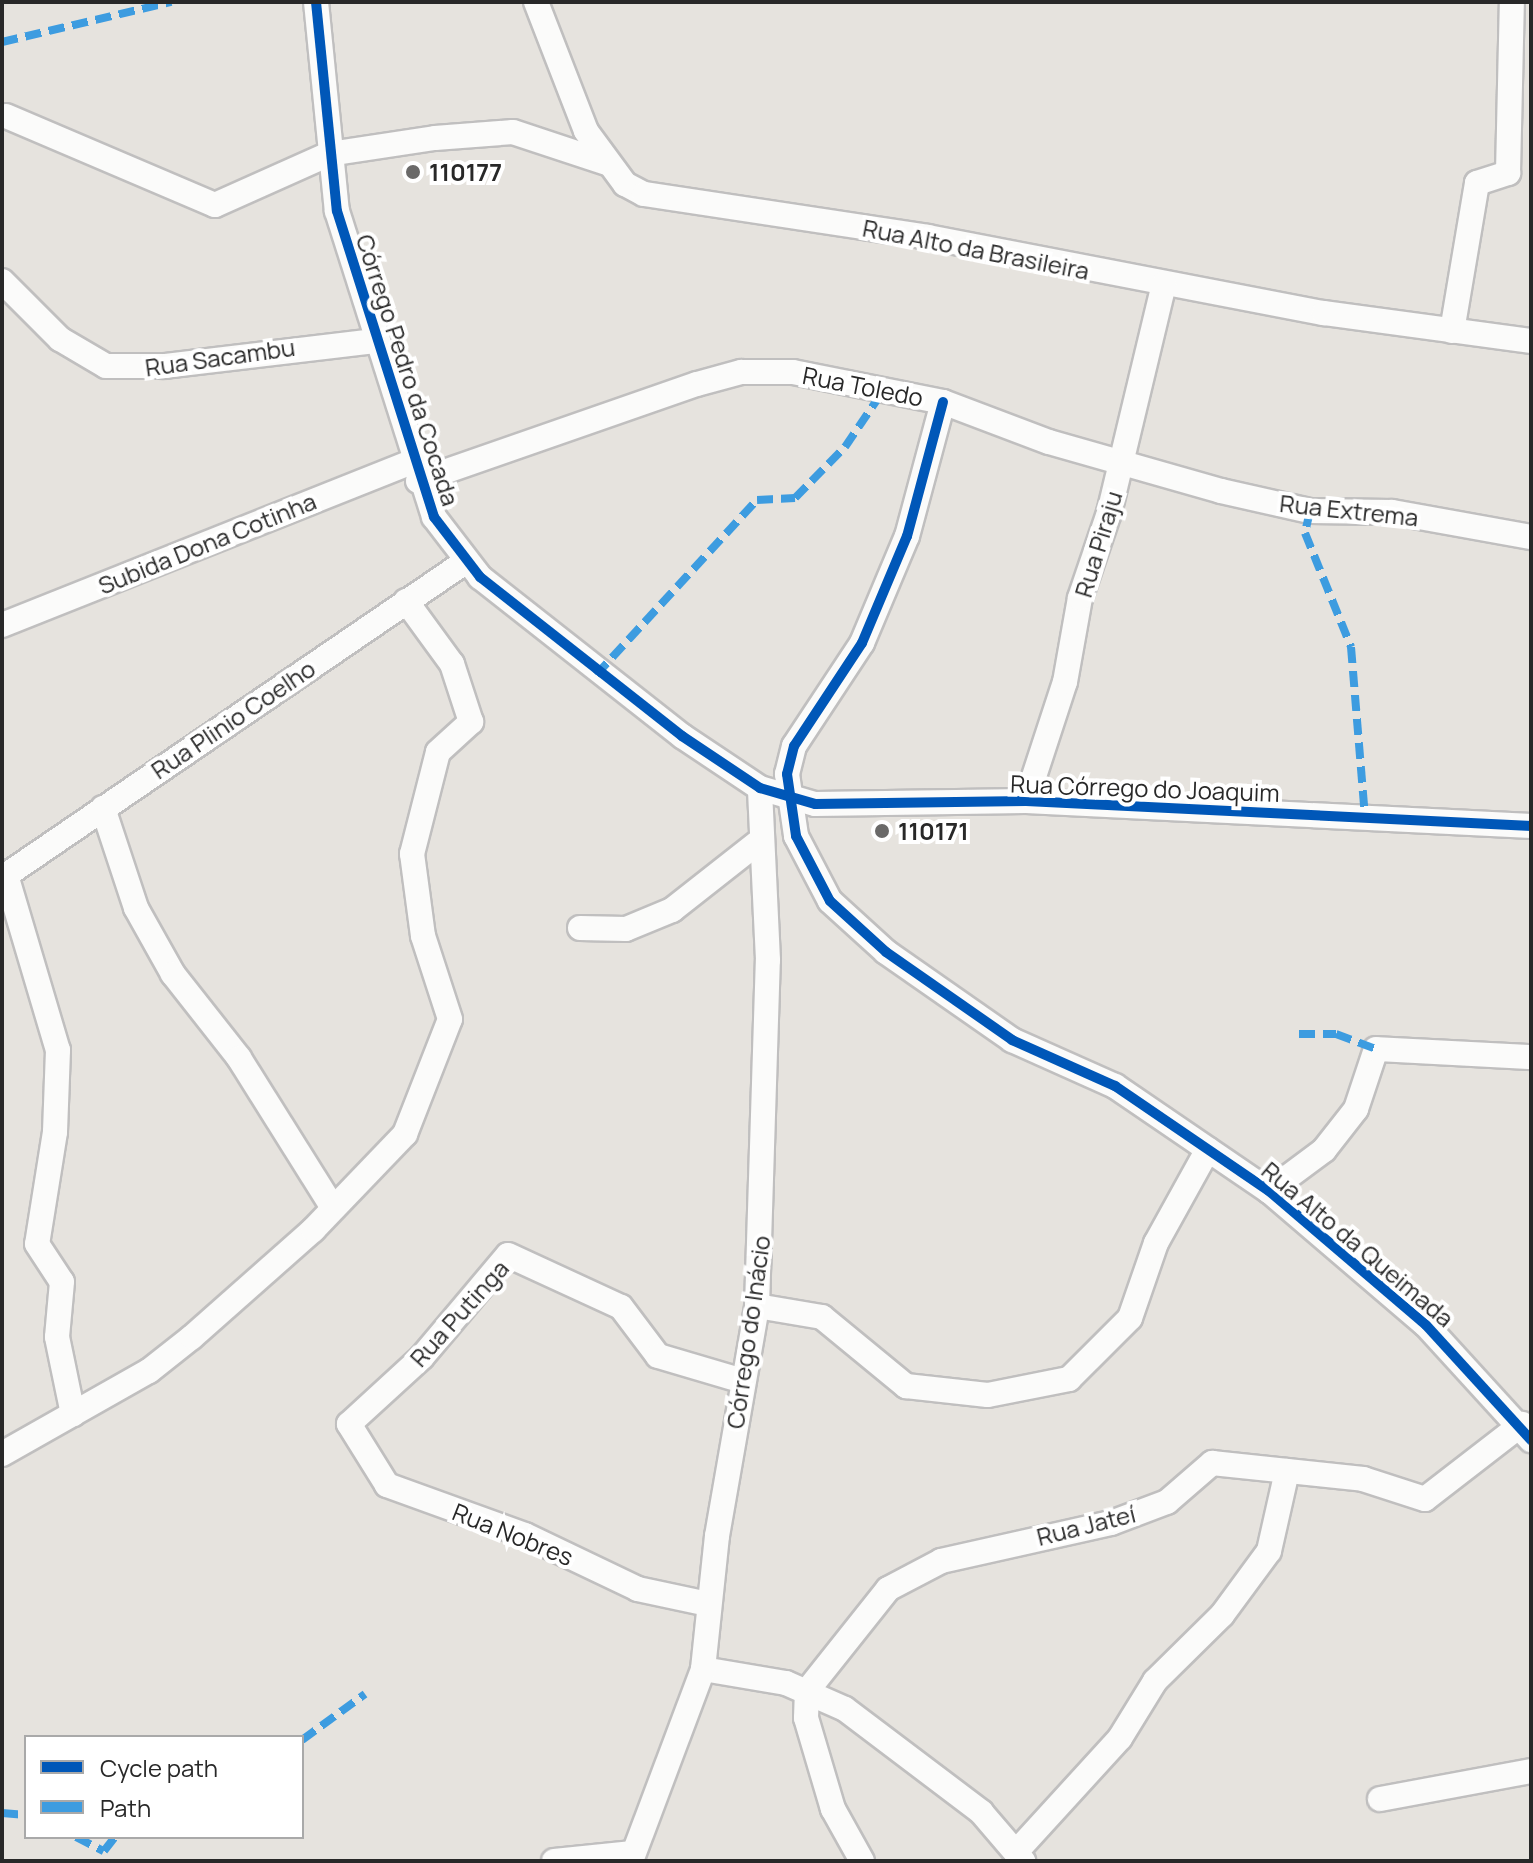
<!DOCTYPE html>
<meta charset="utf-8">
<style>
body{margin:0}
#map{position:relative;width:1533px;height:1863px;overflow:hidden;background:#e6e3de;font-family:Manrope,sans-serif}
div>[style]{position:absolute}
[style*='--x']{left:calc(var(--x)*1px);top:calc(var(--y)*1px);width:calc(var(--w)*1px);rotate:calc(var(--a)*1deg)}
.roads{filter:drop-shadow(2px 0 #c0bfbf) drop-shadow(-2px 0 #c0bfbf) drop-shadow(0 2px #c0bfbf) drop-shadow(0 -2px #c0bfbf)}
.street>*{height:24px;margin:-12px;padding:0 12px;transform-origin:12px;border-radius:12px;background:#fbfbfa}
.quiet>*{height:8px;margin-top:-4px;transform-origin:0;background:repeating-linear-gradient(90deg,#3d9ce0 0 16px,transparent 0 24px)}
.cycleway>*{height:10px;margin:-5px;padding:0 5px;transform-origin:5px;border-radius:5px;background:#0057b8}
.dots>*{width:22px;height:22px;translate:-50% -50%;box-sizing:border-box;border:4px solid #fff;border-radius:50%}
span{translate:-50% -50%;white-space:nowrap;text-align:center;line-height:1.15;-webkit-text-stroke:8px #fff;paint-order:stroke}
.poi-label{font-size:24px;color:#282828;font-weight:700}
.left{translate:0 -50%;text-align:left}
.street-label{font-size:24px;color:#282828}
.frame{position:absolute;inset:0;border:4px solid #282828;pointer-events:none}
.legend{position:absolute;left:24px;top:1735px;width:280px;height:104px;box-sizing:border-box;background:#fff;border:2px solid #a9a9a9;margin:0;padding:10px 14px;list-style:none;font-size:24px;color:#282828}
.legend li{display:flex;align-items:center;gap:16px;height:40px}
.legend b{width:40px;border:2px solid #a9a9a9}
</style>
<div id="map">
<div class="roads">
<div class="street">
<i style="--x:316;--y:2;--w:210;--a:84.3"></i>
<i style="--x:337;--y:211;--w:321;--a:72.4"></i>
<i style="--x:434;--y:517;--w:76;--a:52.5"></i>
<i style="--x:480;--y:577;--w:257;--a:38.2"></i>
<i style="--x:682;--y:736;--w:94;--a:33.7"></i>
<i style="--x:760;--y:788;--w:57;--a:16.2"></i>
<i style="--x:815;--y:804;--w:211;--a:-0.8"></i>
<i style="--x:1026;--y:801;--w:506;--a:2.83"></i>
<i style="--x:536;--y:2;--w:138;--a:68.8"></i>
<i style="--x:586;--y:131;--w:66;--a:53.7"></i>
<i style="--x:625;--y:184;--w:21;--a:28"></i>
<i style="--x:644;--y:194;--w:287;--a:8.6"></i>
<i style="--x:928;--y:237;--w:403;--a:10.9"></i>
<i style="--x:1324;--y:313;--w:209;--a:7.7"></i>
<i style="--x:6;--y:116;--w:227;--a:23.1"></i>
<i style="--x:215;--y:205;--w:125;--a:-24.1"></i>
<i style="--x:329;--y:154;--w:107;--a:-8.6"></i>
<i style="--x:435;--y:138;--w:78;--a:-4.4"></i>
<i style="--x:513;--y:132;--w:99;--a:18.3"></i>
<i style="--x:2;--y:281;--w:82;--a:45"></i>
<i style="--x:60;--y:339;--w:53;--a:30.4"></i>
<i style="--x:106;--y:366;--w:59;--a:0"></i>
<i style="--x:165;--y:366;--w:210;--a:-6.8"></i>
<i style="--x:1452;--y:331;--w:150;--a:-80.4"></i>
<i style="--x:1477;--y:183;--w:33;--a:-18"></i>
<i style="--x:1508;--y:173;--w:171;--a:-88.7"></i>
<i style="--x:943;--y:402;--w:139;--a:105"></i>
<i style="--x:907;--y:536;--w:116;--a:112.8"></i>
<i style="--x:862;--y:643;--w:123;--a:123.4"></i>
<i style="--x:794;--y:746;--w:29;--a:104"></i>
<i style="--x:787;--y:774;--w:63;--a:81.7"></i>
<i style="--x:796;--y:836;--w:73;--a:62.4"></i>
<i style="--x:830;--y:901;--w:76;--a:42.3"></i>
<i style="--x:886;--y:952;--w:154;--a:34.9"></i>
<i style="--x:1012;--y:1040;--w:113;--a:24.1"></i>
<i style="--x:1115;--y:1086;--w:186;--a:34.3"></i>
<i style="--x:1269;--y:1191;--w:206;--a:40.5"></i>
<i style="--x:1426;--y:1325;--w:156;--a:47.6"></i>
<i style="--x:418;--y:481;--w:295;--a:-19.2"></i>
<i style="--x:697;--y:384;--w:46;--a:-15.3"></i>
<i style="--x:741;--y:372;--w:52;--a:0"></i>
<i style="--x:793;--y:372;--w:153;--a:11.3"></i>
<i style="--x:943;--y:402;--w:113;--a:20.7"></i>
<i style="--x:1049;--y:442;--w:179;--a:15.9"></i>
<i style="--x:1221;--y:491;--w:91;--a:12.7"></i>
<i style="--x:1310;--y:511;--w:82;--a:0.7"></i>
<i style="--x:1392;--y:512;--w:141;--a:10.2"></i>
<i style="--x:2;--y:625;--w:441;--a:-21.7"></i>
<i style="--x:1026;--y:801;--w:125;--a:-71.9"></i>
<i style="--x:1065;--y:682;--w:85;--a:-79.9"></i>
<i style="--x:1080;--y:598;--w:90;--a:-71.2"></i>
<i style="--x:1109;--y:513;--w:236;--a:-76.5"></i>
<i style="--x:103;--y:808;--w:105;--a:71.7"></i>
<i style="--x:136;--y:908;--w:76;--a:60.7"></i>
<i style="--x:173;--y:974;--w:107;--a:51.8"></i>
<i style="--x:239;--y:1058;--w:177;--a:57.9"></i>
<i style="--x:6;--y:875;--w:183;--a:73.5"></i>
<i style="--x:58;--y:1050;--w:82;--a:92.1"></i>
<i style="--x:55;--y:1132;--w:113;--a:99.1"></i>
<i style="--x:37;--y:1244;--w:45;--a:56.7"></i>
<i style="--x:62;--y:1282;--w:55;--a:95.2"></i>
<i style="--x:57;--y:1337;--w:79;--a:78.3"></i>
<i style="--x:2;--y:878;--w:561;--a:-34.31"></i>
<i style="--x:580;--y:928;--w:46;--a:1.2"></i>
<i style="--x:626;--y:929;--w:50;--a:-22.4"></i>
<i style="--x:672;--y:910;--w:108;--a:-38.2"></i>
<i style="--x:1269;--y:1191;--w:69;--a:-36.7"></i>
<i style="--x:1324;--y:1150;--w:52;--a:-52"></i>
<i style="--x:1356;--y:1109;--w:63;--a:-71.6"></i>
<i style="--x:1376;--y:1049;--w:155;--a:3"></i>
<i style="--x:757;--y:1306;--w:66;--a:9.6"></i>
<i style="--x:822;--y:1317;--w:109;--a:39.4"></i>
<i style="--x:906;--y:1386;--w:82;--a:6.3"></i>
<i style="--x:988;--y:1395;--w:83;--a:-11.2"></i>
<i style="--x:1069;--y:1379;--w:86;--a:-45"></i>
<i style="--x:1130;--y:1318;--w:79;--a:-70.9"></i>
<i style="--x:1156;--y:1243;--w:107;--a:-61"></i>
<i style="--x:2;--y:1454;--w:169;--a:-29.5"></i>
<i style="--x:149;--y:1371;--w:55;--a:-38.3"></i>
<i style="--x:192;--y:1337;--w:162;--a:-41.5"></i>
<i style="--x:313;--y:1230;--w:133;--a:-46.2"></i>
<i style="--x:405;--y:1134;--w:123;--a:-68.6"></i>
<i style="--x:450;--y:1019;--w:87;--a:-108"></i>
<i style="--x:423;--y:936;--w:83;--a:-97.6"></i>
<i style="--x:412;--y:854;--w:105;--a:-75.7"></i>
<i style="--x:438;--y:752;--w:45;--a:-42.3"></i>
<i style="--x:471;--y:722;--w:61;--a:-108.1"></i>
<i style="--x:452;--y:664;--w:78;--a:-126.1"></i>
<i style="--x:708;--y:1604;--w:72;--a:-167.9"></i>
<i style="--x:638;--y:1589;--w:125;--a:-154.5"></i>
<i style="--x:525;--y:1535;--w:147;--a:-160.1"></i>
<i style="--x:387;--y:1485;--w:72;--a:-121.9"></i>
<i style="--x:349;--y:1424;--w:99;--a:-42.5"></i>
<i style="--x:422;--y:1357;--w:133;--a:-49.9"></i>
<i style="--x:508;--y:1255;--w:124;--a:24.7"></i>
<i style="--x:621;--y:1307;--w:61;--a:52.9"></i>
<i style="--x:658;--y:1356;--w:89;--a:16.4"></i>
<i style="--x:703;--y:1669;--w:84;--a:9.6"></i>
<i style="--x:786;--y:1683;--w:64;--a:23.8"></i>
<i style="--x:845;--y:1709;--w:171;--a:37.1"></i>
<i style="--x:981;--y:1812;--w:65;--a:49.4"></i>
<i style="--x:1380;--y:1799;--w:154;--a:-10.5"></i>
<i style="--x:1016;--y:1852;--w:154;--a:-47.6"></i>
<i style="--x:1120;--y:1738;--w:67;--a:-58.4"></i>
<i style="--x:1155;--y:1681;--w:94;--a:-44.6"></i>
<i style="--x:1222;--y:1615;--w:79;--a:-53.7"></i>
<i style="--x:1269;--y:1551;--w:82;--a:-77.3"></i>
<i style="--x:554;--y:1861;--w:77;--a:-5.9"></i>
<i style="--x:631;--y:1861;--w:205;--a:-69.4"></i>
<i style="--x:703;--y:1669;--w:134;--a:-84"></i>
<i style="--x:717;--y:1536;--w:233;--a:-80.1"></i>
<i style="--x:757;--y:1306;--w:346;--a:-88.2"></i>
<i style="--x:768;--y:960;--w:172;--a:-92.7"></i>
<i style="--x:862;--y:1861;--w:60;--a:-119.1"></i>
<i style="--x:833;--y:1809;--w:95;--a:-106.5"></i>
<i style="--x:806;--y:1718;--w:27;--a:-88"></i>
<i style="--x:807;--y:1691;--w:130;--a:-51.5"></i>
<i style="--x:888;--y:1589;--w:60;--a:-27.8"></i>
<i style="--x:941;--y:1561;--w:174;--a:-12.6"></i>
<i style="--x:1111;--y:1523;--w:60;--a:-20.6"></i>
<i style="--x:1167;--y:1502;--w:60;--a:-40.9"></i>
<i style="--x:1212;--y:1463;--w:152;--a:6"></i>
<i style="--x:1363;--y:1479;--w:65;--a:17.9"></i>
<i style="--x:1425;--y:1499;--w:123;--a:-37.7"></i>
</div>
</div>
<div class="quiet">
<i style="--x:2;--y:42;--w:174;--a:-13.3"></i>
<i style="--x:1310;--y:511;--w:23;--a:103"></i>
<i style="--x:1305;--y:533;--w:123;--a:68"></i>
<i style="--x:1351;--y:647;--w:171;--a:85.3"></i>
<i style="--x:596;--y:675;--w:238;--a:-47.4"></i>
<i style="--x:757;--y:500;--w:38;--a:-3"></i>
<i style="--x:795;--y:498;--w:71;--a:-45.6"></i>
<i style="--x:845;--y:447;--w:71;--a:-55.9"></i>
<i style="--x:1299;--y:1034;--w:37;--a:0"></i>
<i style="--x:1336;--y:1034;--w:43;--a:20.6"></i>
<i style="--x:302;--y:1740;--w:78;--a:-36.1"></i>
<i style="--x:2;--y:1813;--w:24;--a:5"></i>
<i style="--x:76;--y:1837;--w:31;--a:27"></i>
<i style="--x:104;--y:1851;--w:18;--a:-52"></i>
</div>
<div class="cycleway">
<i style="--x:316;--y:2;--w:210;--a:84.3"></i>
<i style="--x:337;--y:211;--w:321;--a:72.4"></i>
<i style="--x:434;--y:517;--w:76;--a:52.5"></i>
<i style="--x:480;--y:577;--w:257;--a:38.2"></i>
<i style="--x:682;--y:736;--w:94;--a:33.7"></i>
<i style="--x:760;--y:788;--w:57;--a:16.2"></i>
<i style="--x:815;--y:804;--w:211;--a:-0.8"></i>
<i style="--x:1026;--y:801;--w:506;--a:2.83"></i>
<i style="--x:943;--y:402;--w:139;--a:105"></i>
<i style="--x:907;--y:536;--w:116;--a:112.8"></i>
<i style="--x:862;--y:643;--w:123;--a:123.4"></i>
<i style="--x:794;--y:746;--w:29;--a:104"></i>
<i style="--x:787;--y:774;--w:63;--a:81.7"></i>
<i style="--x:796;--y:836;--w:73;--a:62.4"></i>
<i style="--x:830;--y:901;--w:76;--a:42.3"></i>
<i style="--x:886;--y:952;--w:154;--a:34.9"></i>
<i style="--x:1012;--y:1040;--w:113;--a:24.1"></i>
<i style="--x:1115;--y:1086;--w:186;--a:34.3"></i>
<i style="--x:1269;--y:1191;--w:206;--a:40.5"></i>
<i style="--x:1426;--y:1325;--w:156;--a:47.6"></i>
</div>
<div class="dots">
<i style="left:413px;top:172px;background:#6a6968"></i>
<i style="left:882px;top:831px;background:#6a6968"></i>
</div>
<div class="poi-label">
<span class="left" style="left:429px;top:172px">110177</span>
<span class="left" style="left:898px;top:831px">110171</span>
</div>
<div class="street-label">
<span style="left:976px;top:249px;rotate:11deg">Rua Alto da Brasileira</span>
<span style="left:220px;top:357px;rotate:-8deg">Rua Sacambu</span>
<span style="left:408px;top:370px;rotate:72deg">Córrego Pedro da Cocada</span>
<span style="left:863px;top:386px;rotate:11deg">Rua Toledo</span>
<span style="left:1349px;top:510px;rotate:6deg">Rua Extrema</span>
<span style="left:207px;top:543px;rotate:-22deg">Subida Dona Cotinha</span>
<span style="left:1098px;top:544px;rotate:-73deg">Rua Piraju</span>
<span style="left:233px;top:719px;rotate:-34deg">Rua Plinio Coelho</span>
<span style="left:1145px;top:788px;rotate:2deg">Rua Córrego do Joaquim</span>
<span style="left:1358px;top:1244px;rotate:40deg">Rua Alto da Queimada</span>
<span style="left:459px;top:1313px;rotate:-48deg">Rua Putinga</span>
<span style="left:748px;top:1332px;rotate:-82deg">Córrego do Inácio</span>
<span style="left:1086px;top:1525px;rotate:-14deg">Rua Jateí</span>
<span style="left:513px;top:1534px;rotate:22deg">Rua Nobres</span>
</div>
<div class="frame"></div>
<ul class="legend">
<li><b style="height:10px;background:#0057b8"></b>Cycle path</li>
<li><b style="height:10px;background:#3d9ce0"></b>Path</li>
</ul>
</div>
